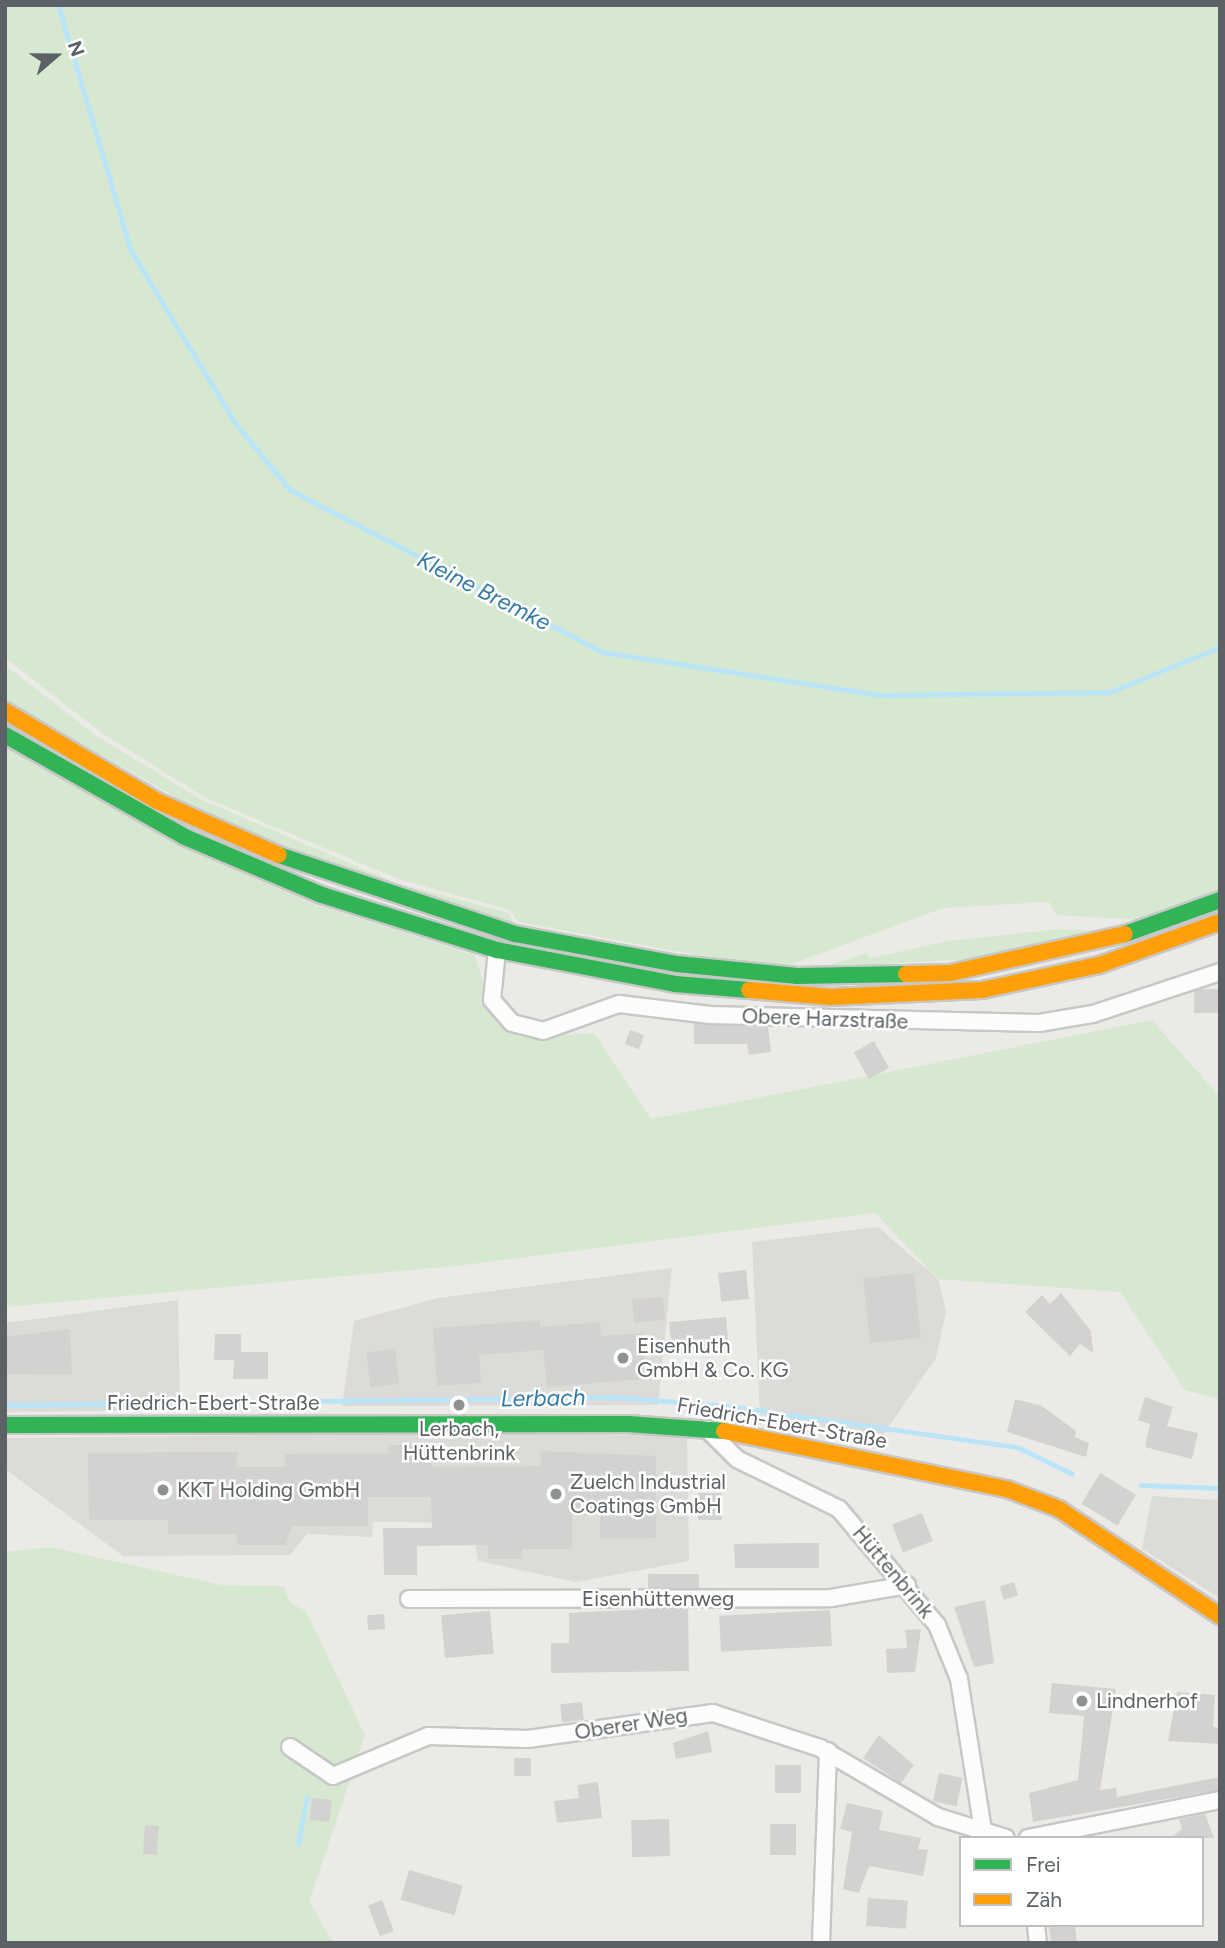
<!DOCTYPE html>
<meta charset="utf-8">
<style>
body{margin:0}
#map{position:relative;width:1225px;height:1948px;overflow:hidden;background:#eceae7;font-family:Figtree,sans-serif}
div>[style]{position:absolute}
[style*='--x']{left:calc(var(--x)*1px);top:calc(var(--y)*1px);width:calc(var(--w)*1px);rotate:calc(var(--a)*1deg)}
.industrial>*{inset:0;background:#dddbd8}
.green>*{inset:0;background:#d6e9d0}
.stream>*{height:5px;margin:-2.5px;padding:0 2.5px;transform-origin:2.5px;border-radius:2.5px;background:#bae5f8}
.building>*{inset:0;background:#d4d2d1;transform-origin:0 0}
.roads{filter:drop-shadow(2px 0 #c8c7c8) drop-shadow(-2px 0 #c8c7c8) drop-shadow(0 2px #c8c7c8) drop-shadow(0 -2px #c8c7c8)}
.street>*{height:16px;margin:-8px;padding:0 8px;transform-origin:8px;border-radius:8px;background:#fcfcfb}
.fast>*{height:16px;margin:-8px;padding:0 8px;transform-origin:8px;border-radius:8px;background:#30b455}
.slow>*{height:16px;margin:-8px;padding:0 8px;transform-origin:8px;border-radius:8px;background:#ff9f0a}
.dots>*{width:19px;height:19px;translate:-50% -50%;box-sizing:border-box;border:4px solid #fff;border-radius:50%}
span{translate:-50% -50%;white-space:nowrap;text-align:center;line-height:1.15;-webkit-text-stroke:5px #fff;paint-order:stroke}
.street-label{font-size:21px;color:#5c6165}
.poi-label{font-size:21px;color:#5c6165}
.left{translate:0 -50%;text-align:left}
.water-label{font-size:23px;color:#357ba6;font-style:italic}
.frame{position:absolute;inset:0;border:7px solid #5c6165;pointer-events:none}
.legend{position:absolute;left:959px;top:1836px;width:245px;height:91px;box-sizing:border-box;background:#fff;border:2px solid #bec0c1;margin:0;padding:9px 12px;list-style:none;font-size:21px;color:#5c6165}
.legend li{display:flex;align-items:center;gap:14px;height:35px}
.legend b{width:35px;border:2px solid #bec0c1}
.north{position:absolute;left:21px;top:21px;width:70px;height:70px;-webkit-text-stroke:5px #fff;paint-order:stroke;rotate:70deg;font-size:19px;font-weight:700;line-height:28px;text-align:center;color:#5c6165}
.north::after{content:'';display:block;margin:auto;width:24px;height:32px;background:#5c6165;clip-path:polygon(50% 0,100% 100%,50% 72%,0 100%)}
</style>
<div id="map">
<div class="industrial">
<i style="clip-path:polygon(878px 1227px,938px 1279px,946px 1311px,936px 1358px,881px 1438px,760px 1415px,752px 1242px)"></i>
<i style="clip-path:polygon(672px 1268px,658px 1405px,342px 1406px,354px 1321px,438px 1298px)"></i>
<i style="clip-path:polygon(178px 1300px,180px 1410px,5px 1412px,5px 1323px)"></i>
<i style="clip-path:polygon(472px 1433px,687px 1435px,689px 1561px,576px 1582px,478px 1561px,471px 1523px,373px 1522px,372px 1537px,307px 1534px,290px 1555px,123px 1556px,5px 1469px,5px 1438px)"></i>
<i style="clip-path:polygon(1152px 1496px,1220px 1500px,1220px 1598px,1142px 1549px)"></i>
</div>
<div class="green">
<i style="clip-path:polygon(5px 5px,1220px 5px,1220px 891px,1139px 920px,1057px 915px,1049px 902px,943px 908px,784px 967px,728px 961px,519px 922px,510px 910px,398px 879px,204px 797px,102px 733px,5px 658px)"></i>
<i style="clip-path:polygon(5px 665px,98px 737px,202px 800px,396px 883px,509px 913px,514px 924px,389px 888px,200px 811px,5px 700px)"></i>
<i style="clip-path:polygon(5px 747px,181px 846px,316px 905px,475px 955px,493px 1016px,528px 1037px,594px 1033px,651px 1119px,1152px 1020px,1220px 1097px,1220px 1399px,1185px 1390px,1120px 1292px,938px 1279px,875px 1213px,456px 1266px,5px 1307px)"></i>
<i style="clip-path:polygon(1059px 929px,1107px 931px,975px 959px,824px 967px,866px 953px,871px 958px,948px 941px)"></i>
<i style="clip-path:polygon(50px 1547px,222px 1585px,284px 1586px,290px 1603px,306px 1611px,365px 1735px,309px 1902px,334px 1943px,5px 1943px,5px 1552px)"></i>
</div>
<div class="stream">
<i style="--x:58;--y:5;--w:257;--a:73.5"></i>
<i style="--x:131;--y:251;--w:201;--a:58.8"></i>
<i style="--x:235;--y:423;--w:87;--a:50.6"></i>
<i style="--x:290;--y:490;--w:352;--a:27.4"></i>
<i style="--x:602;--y:652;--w:281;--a:8.8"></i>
<i style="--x:880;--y:695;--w:230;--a:-0.7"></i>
<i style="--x:1110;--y:692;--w:119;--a:-22.2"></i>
<i style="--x:5;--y:1405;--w:609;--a:-0.75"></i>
<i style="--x:614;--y:1397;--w:114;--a:4.5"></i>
<i style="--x:728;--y:1406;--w:292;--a:8.1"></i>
<i style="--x:1017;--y:1447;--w:61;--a:26.1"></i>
<i style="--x:1141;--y:1485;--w:79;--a:2.2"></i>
<i style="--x:298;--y:1843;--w:47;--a:-78.9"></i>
</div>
<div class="building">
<i style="left:1220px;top:989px;width:24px;height:26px;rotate:90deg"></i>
<i style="clip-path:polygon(694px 1024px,768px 1027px,771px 1052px,749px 1055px,747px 1044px,694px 1044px)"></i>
<i style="left:630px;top:1030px;width:15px;height:15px;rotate:20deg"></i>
<i style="left:874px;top:1041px;width:31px;height:23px;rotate:61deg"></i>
<i style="left:746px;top:1270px;width:29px;height:28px;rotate:84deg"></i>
<i style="left:914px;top:1273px;width:65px;height:51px;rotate:84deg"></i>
<i style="clip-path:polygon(1061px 1293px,1091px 1331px,1093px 1353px,1080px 1344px,1070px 1356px,1025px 1312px,1042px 1295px,1050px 1304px)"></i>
<i style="left:663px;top:1297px;width:23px;height:31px;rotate:85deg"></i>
<i style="left:726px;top:1317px;width:33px;height:57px;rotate:85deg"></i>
<i style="clip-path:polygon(540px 1320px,540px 1327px,600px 1322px,601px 1336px,642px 1333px,645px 1379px,547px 1387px,543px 1350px,479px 1355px,481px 1383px,437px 1386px,433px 1328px)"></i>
<i style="clip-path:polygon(70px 1329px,72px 1375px,5px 1374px,5px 1337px)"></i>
<i style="clip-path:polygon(215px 1334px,241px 1334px,241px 1352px,268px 1352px,268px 1379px,233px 1379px,234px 1360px,214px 1360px)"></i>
<i style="left:395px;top:1349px;width:35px;height:29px;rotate:83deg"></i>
<i style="clip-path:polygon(1145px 1397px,1173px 1407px,1167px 1426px,1198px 1433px,1192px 1459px,1145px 1447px,1150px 1424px,1138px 1420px)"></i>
<i style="clip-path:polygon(1015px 1399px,1042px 1406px,1076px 1431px,1075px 1437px,1089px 1443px,1086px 1457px,1007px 1432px)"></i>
<i style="clip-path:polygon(388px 1445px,431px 1445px,431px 1467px,541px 1466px,540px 1451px,656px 1456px,656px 1538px,600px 1539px,600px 1512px,572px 1512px,572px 1549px,522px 1549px,522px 1559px,488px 1559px,488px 1545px,417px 1546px,417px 1575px,384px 1575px,383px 1528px,432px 1528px,431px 1497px,368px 1497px,368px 1526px,292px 1526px,286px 1545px,237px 1545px,237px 1534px,168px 1534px,168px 1520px,89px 1520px,88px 1453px,237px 1452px,237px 1467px,285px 1467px,285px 1454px,389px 1453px)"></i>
<i style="left:1100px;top:1473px;width:42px;height:36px;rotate:31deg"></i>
<i style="left:698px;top:1493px;width:24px;height:27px"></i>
<i style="left:922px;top:1513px;width:30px;height:32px;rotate:69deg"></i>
<i style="clip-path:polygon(803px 1543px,819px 1543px,819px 1568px,735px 1568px,734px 1544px)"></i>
<i style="left:699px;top:1574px;width:14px;height:51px;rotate:90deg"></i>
<i style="left:1014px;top:1582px;width:14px;height:15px;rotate:73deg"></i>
<i style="clip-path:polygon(985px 1600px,994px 1663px,974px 1667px,954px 1607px)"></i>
<i style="clip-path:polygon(648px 1609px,688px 1609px,689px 1671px,551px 1673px,551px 1643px,569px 1643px,569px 1613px)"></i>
<i style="left:830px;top:1610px;width:36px;height:111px;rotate:87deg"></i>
<i style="left:490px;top:1611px;width:43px;height:49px;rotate:85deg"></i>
<i style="left:384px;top:1614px;width:15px;height:17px;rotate:86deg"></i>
<i style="clip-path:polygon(921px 1629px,915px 1672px,887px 1673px,886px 1649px,907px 1648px,905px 1630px)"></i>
<i style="clip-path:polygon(1052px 1683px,1116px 1689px,1100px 1790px,1116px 1788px,1117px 1797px,1220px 1777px,1220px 1790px,1033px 1822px,1029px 1793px,1078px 1780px,1084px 1716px,1049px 1713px)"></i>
<i style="clip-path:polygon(1177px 1692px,1215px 1695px,1213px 1727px,1220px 1728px,1220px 1744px,1168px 1741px)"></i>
<i style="left:582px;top:1702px;width:18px;height:22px;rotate:84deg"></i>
<i style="clip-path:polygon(708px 1731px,712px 1752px,676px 1759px,673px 1743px)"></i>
<i style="clip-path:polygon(879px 1735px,914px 1765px,901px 1783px,863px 1758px)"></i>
<i style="left:514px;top:1758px;width:17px;height:18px"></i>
<i style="left:775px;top:1765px;width:26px;height:28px"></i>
<i style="left:939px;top:1773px;width:24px;height:29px;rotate:12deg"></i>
<i style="clip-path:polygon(598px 1782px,602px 1818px,557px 1823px,554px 1801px,579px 1798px,577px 1785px)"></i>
<i style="left:312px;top:1798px;width:20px;height:22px;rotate:6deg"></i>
<i style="clip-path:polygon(847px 1803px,883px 1811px,879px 1830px,921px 1838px,918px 1849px,928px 1850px,923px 1876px,869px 1866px,859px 1893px,843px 1889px,852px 1832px,840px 1829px)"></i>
<i style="clip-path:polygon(1205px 1814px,1214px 1838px,1170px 1838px,1182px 1829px,1179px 1819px)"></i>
<i style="left:669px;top:1819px;width:37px;height:38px;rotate:88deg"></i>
<i style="left:770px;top:1824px;width:26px;height:31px"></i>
<i style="left:145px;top:1825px;width:14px;height:29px;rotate:4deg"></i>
<i style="left:409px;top:1870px;width:56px;height:31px;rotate:16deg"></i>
<i style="left:868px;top:1898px;width:40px;height:28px;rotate:4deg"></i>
<i style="left:382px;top:1900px;width:33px;height:15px;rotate:69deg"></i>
<i style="clip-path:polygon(1075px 1925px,1077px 1943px,1051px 1943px,1049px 1927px)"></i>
</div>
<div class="roads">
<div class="street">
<i style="--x:497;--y:950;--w:50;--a:95.7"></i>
<i style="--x:492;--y:1000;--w:30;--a:49"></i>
<i style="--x:512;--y:1023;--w:32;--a:14"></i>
<i style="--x:543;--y:1031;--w:81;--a:-19.6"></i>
<i style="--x:619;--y:1004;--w:92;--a:6.9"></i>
<i style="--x:710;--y:1015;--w:329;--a:1.4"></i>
<i style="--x:1039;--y:1023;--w:55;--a:-9.5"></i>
<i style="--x:1093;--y:1014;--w:134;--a:-18.3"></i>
<i style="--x:707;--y:1429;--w:42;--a:45"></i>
<i style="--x:737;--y:1459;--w:114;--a:26.1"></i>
<i style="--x:839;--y:1509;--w:152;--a:49.8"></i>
<i style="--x:937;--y:1625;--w:58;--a:67.8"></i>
<i style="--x:959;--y:1679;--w:154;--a:81"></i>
<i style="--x:409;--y:1599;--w:422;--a:-0.1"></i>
<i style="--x:831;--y:1598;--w:77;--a:-9.7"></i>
<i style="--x:290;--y:1747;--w:52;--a:34"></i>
<i style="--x:333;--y:1776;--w:103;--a:-22.8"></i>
<i style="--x:428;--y:1736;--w:100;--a:1.7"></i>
<i style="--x:528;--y:1739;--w:187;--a:-8"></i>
<i style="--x:713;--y:1713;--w:113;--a:18.1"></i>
<i style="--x:820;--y:1748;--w:137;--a:30.3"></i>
<i style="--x:938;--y:1817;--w:71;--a:17.2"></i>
<i style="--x:1028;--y:1838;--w:196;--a:-11.2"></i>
<i style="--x:1036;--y:1925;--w:18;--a:84"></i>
<i style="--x:821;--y:1943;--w:192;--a:-87.9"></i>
</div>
<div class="fast">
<i style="--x:5;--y:735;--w:207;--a:29.5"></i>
<i style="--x:185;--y:837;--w:146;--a:23"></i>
<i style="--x:319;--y:894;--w:187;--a:17.5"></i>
<i style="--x:497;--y:950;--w:181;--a:10.8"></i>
<i style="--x:675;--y:984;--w:74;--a:4.6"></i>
<i style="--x:279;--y:855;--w:249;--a:18.5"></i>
<i style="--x:515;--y:934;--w:165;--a:10.5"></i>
<i style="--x:677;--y:964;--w:121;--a:5.7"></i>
<i style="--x:797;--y:976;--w:109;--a:-1.1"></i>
<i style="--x:1125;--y:934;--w:101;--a:-19.7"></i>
<i style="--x:5;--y:1425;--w:623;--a:-0.09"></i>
<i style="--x:628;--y:1424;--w:96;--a:4.2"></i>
</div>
<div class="slow">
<i style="--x:5;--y:711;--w:177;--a:30.6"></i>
<i style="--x:157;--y:801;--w:133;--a:23.9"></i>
<i style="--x:906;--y:974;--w:44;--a:-1.3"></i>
<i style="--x:950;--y:973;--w:179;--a:-12.6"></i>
<i style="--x:749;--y:990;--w:82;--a:4.9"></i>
<i style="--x:831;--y:997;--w:151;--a:-2.7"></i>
<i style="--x:982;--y:990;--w:120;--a:-12.1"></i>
<i style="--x:1099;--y:965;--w:128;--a:-19.6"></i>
<i style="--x:724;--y:1431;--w:289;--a:11.6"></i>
<i style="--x:1007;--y:1489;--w:56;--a:21"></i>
<i style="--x:1059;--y:1509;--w:193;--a:33.6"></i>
</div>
</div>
<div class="dots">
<i style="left:623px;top:1358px;background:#8e9192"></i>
<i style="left:459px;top:1405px;background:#8e9192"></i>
<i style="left:163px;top:1490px;background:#8e9192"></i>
<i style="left:556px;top:1494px;background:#8e9192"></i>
<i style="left:1082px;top:1701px;background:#8e9192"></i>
</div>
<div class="street-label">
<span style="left:825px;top:1019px;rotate:2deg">Obere Harzstraße</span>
<span style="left:213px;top:1403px">Friedrich-Ebert-Straße</span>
<span style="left:782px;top:1423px;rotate:10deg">Friedrich-Ebert-Straße</span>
<span style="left:893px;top:1572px;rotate:50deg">Hüttenbrink</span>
<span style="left:658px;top:1599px">Eisenhüttenweg</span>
<span style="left:631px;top:1724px;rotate:-9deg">Oberer Weg</span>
</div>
<div class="poi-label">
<span class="left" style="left:637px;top:1358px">Eisenhuth<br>GmbH &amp; Co. KG</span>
<span style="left:459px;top:1441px">Lerbach,<br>Hüttenbrink</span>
<span class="left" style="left:570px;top:1494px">Zuelch Industrial<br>Coatings GmbH</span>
<span class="left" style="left:177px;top:1490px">KKT Holding GmbH</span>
<span class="left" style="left:1096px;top:1701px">Lindnerhof</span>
</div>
<div class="water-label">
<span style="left:484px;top:591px;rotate:27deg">Kleine Bremke</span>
<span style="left:543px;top:1398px;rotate:-1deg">Lerbach</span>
</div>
<div class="frame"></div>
<ul class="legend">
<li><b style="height:9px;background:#30b455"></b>Frei</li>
<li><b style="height:9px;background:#ff9f0a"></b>Zäh</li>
</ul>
<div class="north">N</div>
</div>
